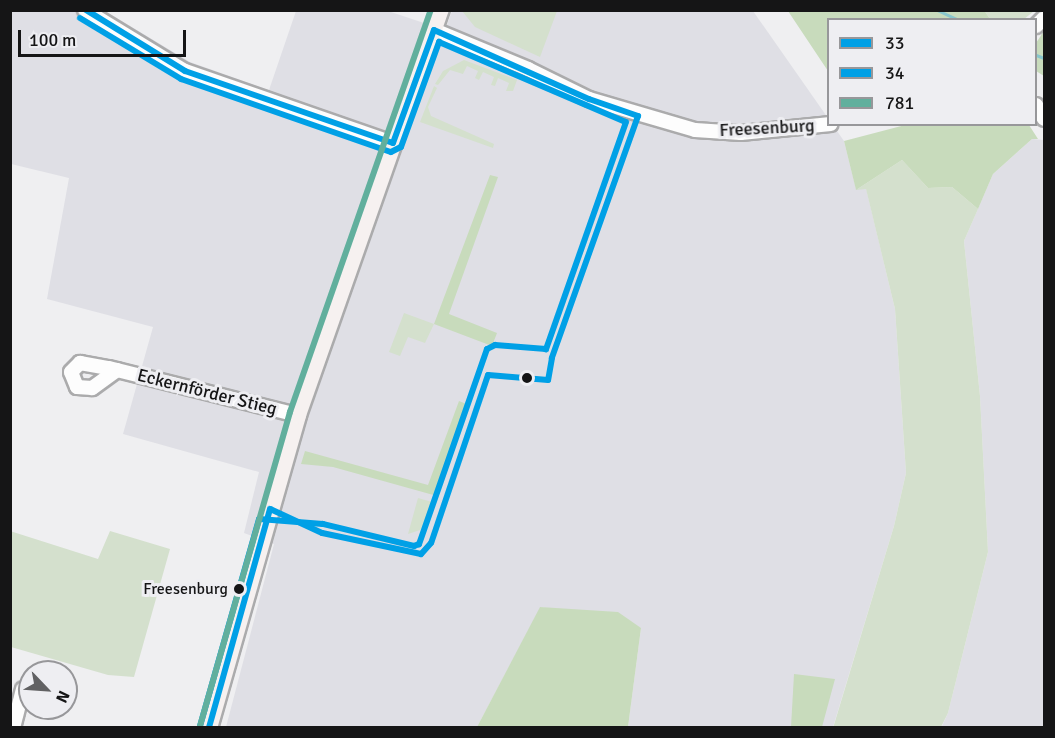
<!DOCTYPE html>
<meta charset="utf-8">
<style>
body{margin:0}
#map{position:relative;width:1055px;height:738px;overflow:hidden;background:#efeff1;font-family:Signika,sans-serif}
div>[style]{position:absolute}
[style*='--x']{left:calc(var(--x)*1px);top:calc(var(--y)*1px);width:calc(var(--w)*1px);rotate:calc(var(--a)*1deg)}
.built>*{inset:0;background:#dfdfe5}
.green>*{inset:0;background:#d4e0cd}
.forest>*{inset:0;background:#c8dbbc}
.stream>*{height:3px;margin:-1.5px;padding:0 1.5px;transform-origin:1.5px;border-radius:1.5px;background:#88c6cd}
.roads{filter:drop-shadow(2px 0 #ababac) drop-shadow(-2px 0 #ababac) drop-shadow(0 2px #ababac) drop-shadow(0 -2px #ababac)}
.minor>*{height:14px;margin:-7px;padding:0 7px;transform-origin:7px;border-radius:7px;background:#fdfdfd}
.major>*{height:16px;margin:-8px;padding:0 8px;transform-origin:8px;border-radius:8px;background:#f6f1f0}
.bus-1>*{height:6px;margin:-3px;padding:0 3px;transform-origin:3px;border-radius:3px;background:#00a0e6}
.bus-2>*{height:6px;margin:-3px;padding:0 3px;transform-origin:3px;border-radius:3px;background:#00a0e6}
.bus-3>*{height:6px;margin:-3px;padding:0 3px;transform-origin:3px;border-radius:3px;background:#61af9d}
.dots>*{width:16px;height:16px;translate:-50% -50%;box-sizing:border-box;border:3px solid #eeeef2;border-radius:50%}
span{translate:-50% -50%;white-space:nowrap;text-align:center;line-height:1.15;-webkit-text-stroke:6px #eeeef2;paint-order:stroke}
.bus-label{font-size:16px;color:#151516}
.right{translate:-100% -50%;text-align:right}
.street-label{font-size:18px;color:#151516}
.frame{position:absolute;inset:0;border:12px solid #151516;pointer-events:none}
.legend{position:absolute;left:827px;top:18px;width:210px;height:108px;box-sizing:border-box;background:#eeeef2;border:2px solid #97979a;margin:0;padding:8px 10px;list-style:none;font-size:18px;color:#151516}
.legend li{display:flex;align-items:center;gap:12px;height:30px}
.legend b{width:30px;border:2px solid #97979a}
.north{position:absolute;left:18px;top:660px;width:60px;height:60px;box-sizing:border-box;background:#eeeef2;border:2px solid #97979a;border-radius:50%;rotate:115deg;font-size:16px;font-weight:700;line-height:24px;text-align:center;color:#151516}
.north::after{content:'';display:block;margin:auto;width:21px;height:27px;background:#616163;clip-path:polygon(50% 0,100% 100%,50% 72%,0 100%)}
.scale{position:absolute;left:18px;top:30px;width:168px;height:27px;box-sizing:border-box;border:3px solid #151516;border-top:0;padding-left:8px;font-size:18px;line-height:21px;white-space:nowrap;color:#151516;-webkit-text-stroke:4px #eeeef2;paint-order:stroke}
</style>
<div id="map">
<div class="built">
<i style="clip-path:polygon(11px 11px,105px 11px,190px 62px,269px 90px,296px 11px,388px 11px,445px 30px,452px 11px,753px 11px,844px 141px,856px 189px,866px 188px,895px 309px,906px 473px,894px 526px,833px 727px,628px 727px,641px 628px,541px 607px,477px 727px,226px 727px,274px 544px,244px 533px,259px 472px,123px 434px,153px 327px,47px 299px,69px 178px,11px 164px)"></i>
<i style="clip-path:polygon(1032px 139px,1044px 140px,1044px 727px,941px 728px,948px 713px,988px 552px,980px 396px,964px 241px,993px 174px)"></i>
</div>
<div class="green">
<i style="clip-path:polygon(984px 10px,1034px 11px,1023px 20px,990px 19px)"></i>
<i style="clip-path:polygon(462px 11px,462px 10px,557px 11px,540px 57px,475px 27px)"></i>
<i style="clip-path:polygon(464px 60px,517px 80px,513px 91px,506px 91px,509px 83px,498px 78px,495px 86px,491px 85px,494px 77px,483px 72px,479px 80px,475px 78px,478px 71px,467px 66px,463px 74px,450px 70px,438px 85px,435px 84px,443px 71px)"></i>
<i style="clip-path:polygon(434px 86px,437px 88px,428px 107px,431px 116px,494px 144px,493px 148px,420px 122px)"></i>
<i style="clip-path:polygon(902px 160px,928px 188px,952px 187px,978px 209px,964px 241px,980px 396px,988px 552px,948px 713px,941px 727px,833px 728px,894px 526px,906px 473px,895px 309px,866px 189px,856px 190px)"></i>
<i style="clip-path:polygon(404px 313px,434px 324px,425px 343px,408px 337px,400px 356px,389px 352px)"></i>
<i style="clip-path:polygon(418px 498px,432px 502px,428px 518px,423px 529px,408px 534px)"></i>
<i style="clip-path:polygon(10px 531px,98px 559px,110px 531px,170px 549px,134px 677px,108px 675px,11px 647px)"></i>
</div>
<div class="forest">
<i style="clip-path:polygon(984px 10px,990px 19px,828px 20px,828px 71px,788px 11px)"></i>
<i style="clip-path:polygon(1044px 31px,1044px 76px,1036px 71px,1036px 43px)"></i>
<i style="clip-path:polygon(909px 124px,1029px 125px,1038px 139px,1032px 139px,993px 174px,978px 209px,952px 187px,928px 188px,902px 160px,856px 190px,844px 141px)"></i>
<i style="clip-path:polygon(490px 175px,498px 177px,449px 314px,497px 333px,492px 346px,434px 324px)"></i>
<i style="clip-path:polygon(459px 401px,469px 405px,437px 496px,333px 467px,301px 464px,305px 451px,428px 485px)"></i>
<i style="clip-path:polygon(540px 607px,618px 612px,641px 628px,628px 727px,477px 727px)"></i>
<i style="clip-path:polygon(794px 674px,835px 679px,822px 727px,791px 727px)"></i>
</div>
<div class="stream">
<i style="--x:937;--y:10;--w:23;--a:25"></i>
<i style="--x:1036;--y:55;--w:9;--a:21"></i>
</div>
<div class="roads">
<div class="minor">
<i style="--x:85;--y:10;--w:117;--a:31.4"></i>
<i style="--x:185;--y:71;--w:220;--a:19.1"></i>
<i style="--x:1036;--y:26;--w:11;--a:-45"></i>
<i style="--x:434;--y:30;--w:102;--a:22.5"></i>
<i style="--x:528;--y:69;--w:68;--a:26.2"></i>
<i style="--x:589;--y:99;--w:110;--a:16.3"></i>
<i style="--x:695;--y:130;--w:46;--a:3.7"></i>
<i style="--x:741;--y:133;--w:90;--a:-5.7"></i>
<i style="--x:1036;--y:105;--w:16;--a:60"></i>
<i style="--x:117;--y:370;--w:31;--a:144"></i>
<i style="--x:92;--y:388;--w:15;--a:-176"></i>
<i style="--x:77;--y:387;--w:16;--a:-112"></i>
<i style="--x:71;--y:372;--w:13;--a:-45"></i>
<i style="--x:80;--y:363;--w:29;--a:10"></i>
<i style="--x:109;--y:368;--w:195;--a:14"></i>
<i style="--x:13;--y:728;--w:40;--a:-75.6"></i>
</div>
<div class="major">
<i style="--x:209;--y:728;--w:325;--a:-74.1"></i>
<i style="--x:298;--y:415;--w:430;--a:-70.6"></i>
</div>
</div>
<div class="bus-1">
<i style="--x:86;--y:10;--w:116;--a:31.6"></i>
<i style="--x:185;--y:71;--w:220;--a:19.1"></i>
<i style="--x:393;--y:143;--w:120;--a:-70.1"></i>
<i style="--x:434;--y:30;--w:170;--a:24"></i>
<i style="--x:589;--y:99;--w:52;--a:19.1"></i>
<i style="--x:638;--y:116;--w:257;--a:109.6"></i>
<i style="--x:552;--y:358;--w:22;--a:100"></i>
<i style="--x:548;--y:380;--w:60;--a:-175.2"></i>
<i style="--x:488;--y:375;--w:177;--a:108.7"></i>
<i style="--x:431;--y:543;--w:15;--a:132"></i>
<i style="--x:421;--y:554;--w:101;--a:-168"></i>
<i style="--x:322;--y:533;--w:57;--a:-155.2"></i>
<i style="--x:270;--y:509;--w:227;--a:105.6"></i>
</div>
<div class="bus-2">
<i style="--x:80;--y:18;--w:118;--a:31.1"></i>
<i style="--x:181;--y:79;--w:222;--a:19.2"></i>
<i style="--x:391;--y:152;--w:11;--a:-27"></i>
<i style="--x:401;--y:147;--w:112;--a:-70.1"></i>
<i style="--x:439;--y:42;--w:203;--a:23.2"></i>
<i style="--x:626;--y:122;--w:241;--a:109.4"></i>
<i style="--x:546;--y:349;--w:51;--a:-175.5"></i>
<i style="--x:495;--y:345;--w:9;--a:153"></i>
<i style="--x:487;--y:349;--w:207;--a:109.2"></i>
<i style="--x:419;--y:544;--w:5;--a:158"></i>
<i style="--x:414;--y:546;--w:94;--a:-166.4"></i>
<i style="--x:323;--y:524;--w:64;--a:-175.5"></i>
<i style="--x:259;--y:519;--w:215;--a:105.9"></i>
</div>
<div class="bus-3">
<i style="--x:200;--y:726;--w:327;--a:-74"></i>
<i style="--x:290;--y:412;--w:426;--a:-70.7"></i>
</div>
<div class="dots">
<i style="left:527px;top:378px;background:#151516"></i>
<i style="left:239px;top:589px;background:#151516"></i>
</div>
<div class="bus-label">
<span class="right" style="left:228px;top:589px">Freesenburg</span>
</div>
<div class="street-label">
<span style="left:767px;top:128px;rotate:-3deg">Freesenburg</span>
<span style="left:207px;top:392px;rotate:14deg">Eckernförder Stieg</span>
</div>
<div class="frame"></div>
<ul class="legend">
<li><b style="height:8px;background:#00a0e6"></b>33</li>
<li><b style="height:8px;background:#00a0e6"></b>34</li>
<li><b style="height:8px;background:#61af9d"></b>781</li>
</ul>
<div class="north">N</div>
<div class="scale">100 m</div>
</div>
